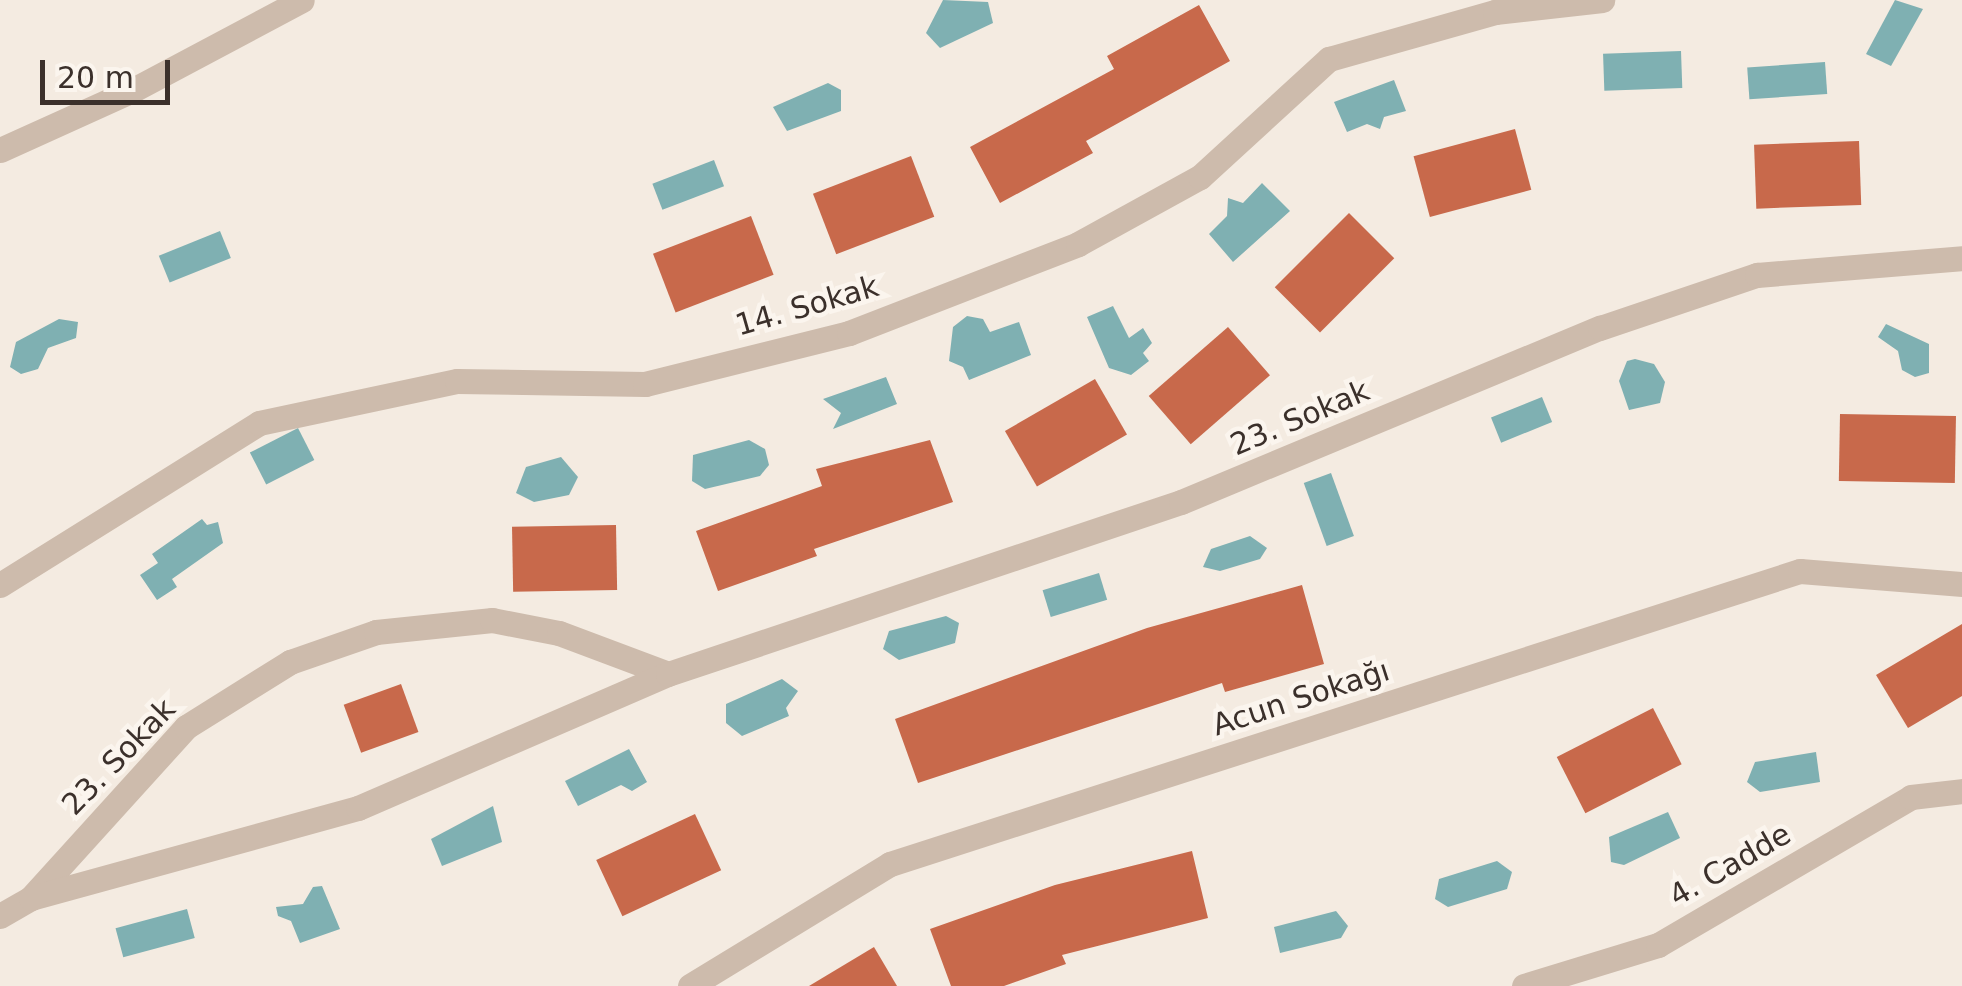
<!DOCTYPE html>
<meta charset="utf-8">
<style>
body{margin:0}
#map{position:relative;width:1962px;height:986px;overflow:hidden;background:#f4ebe1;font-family:"DejaVu Sans",sans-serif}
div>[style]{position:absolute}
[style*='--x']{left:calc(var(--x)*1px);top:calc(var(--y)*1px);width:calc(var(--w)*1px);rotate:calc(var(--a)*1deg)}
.water>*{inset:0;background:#7fb0b2;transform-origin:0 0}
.building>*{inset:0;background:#c8694b;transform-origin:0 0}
.minor>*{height:25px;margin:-12.5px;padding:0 12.5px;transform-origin:12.5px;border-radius:12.5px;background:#cdbbac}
span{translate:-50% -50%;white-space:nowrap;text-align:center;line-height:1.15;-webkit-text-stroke:9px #fbf5ee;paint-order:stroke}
.street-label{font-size:30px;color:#3b302b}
.scale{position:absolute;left:40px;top:60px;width:130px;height:45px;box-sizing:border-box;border:5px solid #3b302b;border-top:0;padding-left:12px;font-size:30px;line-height:35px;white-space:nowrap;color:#3b302b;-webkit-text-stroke:8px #fbf5ee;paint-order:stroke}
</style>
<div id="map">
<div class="water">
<i style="clip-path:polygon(943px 0,988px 2px,993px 23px,940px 48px,926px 33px)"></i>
<i style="clip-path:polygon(1895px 0,1923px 9px,1891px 66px,1866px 54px)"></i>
<i style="left:1681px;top:51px;width:37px;height:78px;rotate:88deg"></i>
<i style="left:1825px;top:62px;width:32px;height:78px;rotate:86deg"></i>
<i style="clip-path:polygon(1394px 80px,1406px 111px,1384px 117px,1380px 129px,1367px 124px,1347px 132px,1334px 102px)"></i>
<i style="clip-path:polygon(828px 83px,841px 90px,841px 111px,787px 131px,773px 107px)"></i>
<i style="left:714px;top:160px;width:28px;height:66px;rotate:69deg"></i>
<i style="clip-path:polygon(1262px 183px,1290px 211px,1233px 262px,1209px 234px,1227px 216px,1228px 198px,1243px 203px)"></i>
<i style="left:220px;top:231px;width:29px;height:66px;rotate:68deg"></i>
<i style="clip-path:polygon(1113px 306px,1129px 338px,1143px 328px,1152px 343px,1143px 353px,1149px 361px,1131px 375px,1109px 368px,1087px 317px)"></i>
<i style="clip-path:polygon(967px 316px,983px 319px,990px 332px,1019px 322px,1031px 355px,969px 380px,963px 367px,949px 361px,953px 327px)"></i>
<i style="clip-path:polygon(59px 319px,78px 322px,76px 338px,48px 348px,38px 369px,21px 374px,10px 367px,16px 342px)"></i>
<i style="clip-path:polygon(1886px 324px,1929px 344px,1929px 373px,1915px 377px,1902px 370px,1898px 351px,1878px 337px)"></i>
<i style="clip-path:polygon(1635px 359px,1654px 364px,1665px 382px,1660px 403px,1629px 410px,1619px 381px,1627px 361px)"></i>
<i style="clip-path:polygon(886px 377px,897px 404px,833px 429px,841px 413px,823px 399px)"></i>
<i style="left:1542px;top:397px;width:27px;height:55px;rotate:68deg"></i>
<i style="left:298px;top:428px;width:36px;height:54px;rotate:63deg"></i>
<i style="clip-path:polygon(749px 440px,765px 449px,769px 465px,760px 476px,705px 489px,692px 481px,693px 455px)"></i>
<i style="clip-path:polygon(561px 457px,578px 477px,569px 495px,534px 502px,516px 493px,526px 467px)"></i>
<i style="left:1331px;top:473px;width:67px;height:29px;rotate:70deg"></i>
<i style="clip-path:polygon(202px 519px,207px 525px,218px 522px,223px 543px,172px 579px,177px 587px,157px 600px,140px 575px,158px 563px,152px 554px)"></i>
<i style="clip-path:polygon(1250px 536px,1267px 548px,1260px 559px,1220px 571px,1203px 567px,1211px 549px)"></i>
<i style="left:1099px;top:573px;width:28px;height:59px;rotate:73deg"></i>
<i style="clip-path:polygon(946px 616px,959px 623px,955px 643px,899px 660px,883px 649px,889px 631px)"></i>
<i style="clip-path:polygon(782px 679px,798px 691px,786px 708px,789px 716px,742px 736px,726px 723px,726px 704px)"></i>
<i style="clip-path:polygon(629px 749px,647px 782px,632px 791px,621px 785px,578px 806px,565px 781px)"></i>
<i style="clip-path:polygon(1816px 752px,1820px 782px,1760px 792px,1747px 782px,1755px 762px)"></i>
<i style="clip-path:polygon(493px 806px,502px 842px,442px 866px,431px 839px)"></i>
<i style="clip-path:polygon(1668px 812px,1680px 838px,1624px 865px,1611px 862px,1609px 837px)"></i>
<i style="clip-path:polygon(1497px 861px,1512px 872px,1507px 889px,1448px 907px,1435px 899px,1439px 879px)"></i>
<i style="clip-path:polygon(322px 886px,340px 929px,300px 943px,291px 921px,278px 916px,276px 907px,303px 904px,313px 887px)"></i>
<i style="left:187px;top:909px;width:30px;height:74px;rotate:75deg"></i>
<i style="clip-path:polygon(1336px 911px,1348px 926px,1341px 938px,1280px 953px,1274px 927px)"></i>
</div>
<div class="building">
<i style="clip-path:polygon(1199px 5px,1230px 61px,1086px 141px,1093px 153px,1000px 203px,970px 147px,1114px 69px,1107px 56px)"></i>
<i style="left:1515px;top:129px;width:63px;height:105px;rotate:75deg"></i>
<i style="left:1859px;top:141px;width:64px;height:105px;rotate:88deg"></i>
<i style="left:911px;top:156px;width:65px;height:105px;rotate:69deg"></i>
<i style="left:1349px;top:213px;width:64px;height:105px;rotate:45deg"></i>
<i style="left:751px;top:216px;width:63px;height:105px;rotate:69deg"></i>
<i style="left:1228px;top:327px;width:64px;height:105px;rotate:49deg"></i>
<i style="left:1095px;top:379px;width:64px;height:104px;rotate:60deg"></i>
<i style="left:1840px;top:414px;width:116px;height:67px;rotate:1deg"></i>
<i style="clip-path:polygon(930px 440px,953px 502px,814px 549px,817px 556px,718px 591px,696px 531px,822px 486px,816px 469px)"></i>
<i style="left:616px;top:525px;width:65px;height:104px;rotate:89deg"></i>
<i style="clip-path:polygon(1302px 585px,1324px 664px,1225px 692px,1222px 683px,918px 783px,895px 719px,1147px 628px)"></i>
<i style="clip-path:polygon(1962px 624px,1962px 696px,1908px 728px,1876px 675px)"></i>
<i style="left:401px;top:684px;width:51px;height:61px;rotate:70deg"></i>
<i style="left:1653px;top:708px;width:63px;height:108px;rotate:63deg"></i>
<i style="left:695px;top:814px;width:62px;height:109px;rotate:65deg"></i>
<i style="clip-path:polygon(1192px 851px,1208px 918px,1062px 955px,1066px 964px,1004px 986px,951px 986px,930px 929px,1055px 885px)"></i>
<i style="clip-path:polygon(874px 947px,897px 986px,809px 986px)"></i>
</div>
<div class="minor">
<i style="--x:0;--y:150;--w:146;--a:-24.3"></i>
<i style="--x:133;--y:90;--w:191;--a:-28"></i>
<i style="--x:0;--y:585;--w:305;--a:-32"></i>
<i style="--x:259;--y:423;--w:202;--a:-12"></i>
<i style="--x:457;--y:381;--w:188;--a:0.9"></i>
<i style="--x:645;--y:384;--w:210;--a:-14"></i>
<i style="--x:849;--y:333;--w:246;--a:-21.2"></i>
<i style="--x:1078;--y:244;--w:139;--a:-28.8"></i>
<i style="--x:1200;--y:177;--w:175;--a:-42.5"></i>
<i style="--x:1329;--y:59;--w:173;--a:-15.8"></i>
<i style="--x:1495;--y:12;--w:108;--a:-6.4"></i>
<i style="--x:31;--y:898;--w:231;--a:-47.8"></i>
<i style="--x:186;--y:727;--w:123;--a:-32"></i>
<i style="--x:290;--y:662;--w:91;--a:-19.2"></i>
<i style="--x:376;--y:632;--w:117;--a:-5.9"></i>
<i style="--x:492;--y:620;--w:68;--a:11"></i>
<i style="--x:559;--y:633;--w:116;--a:20.6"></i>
<i style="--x:0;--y:916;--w:36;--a:-30"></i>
<i style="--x:31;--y:898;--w:339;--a:-15.4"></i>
<i style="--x:358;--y:808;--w:338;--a:-23.4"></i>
<i style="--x:668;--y:674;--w:541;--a:-18.54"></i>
<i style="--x:1181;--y:502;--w:454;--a:-22.6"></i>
<i style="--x:1600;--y:328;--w:166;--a:-18.7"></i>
<i style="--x:1757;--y:275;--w:206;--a:-4.7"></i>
<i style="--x:690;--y:986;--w:234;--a:-31.4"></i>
<i style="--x:890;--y:864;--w:956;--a:-17.85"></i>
<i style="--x:1800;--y:571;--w:163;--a:4.6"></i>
<i style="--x:1524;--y:986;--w:140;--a:-17"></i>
<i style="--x:1658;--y:945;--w:293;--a:-30.3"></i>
<i style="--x:1911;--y:797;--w:51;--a:-6.7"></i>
</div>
<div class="street-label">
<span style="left:807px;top:306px;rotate:-16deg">14. Sokak</span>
<span style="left:1300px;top:418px;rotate:-23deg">23. Sokak</span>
<span style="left:1301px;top:698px;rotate:-18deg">Acun Sokağı</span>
<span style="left:119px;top:757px;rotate:-46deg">23. Sokak</span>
<span style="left:1730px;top:865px;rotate:-30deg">4. Cadde</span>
</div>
<div class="scale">20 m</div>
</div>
